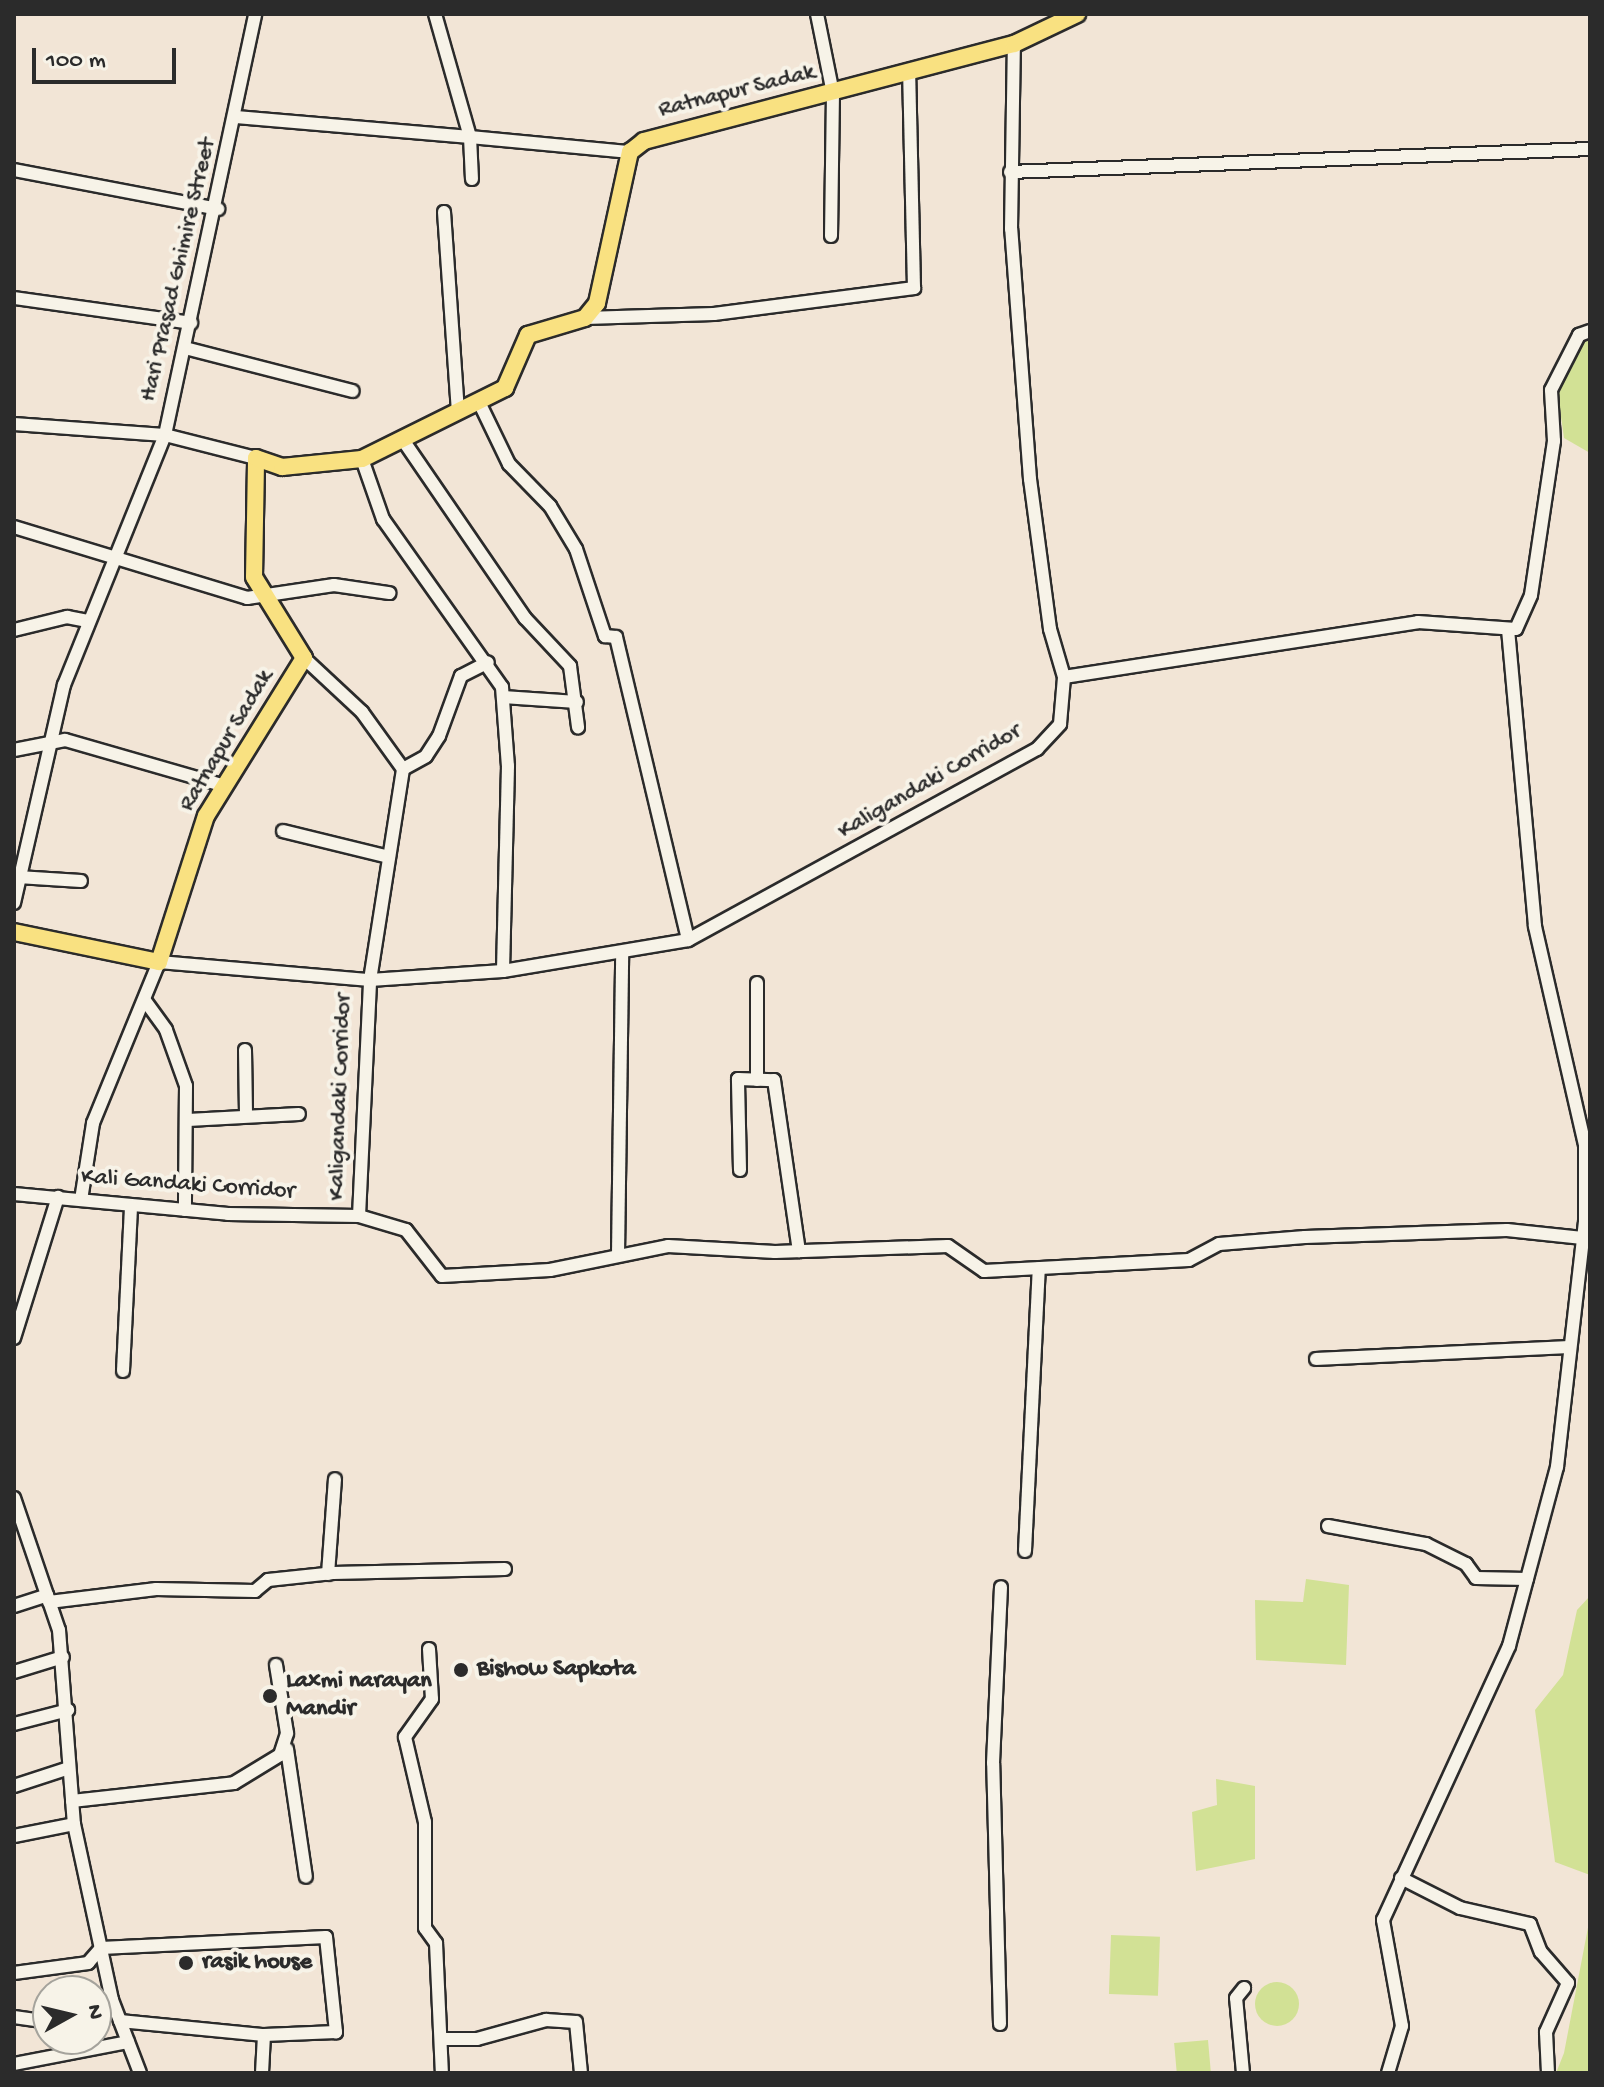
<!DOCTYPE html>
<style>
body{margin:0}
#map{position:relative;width:1604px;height:2087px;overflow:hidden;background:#f2e5d6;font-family:"Gochi Hand",sans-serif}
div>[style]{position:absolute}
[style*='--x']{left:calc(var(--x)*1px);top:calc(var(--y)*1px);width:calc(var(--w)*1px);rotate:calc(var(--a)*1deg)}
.green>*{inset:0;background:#d2e195;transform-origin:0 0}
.round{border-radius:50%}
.roads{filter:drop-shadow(2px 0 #2b2b2b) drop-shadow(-2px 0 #2b2b2b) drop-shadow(0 2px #2b2b2b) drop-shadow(0 -2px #2b2b2b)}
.minor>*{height:12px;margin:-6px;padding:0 6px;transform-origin:6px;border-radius:6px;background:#f7f3e8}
.major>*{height:16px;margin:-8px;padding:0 8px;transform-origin:8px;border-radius:8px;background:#f9e181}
.dots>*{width:22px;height:22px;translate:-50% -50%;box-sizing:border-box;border:4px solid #f7f3e8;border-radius:50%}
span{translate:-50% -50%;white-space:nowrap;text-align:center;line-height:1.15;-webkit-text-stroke:8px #f7f3e8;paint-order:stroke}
.street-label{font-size:24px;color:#2b2b2b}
.poi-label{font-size:24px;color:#2b2b2b;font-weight:700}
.left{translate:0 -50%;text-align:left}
.frame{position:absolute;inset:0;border:16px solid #2b2b2b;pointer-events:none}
.north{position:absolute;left:32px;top:1975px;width:80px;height:80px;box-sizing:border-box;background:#f7f3e8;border:2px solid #a5a39c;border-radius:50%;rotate:82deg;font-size:22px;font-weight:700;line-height:32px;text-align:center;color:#2b2b2b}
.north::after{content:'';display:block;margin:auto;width:28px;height:36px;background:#2b2b2b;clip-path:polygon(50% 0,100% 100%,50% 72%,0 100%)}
.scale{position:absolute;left:32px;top:48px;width:144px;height:36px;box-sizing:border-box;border:4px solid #2b2b2b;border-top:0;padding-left:10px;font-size:24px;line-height:28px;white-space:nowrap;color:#2b2b2b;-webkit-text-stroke:6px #f7f3e8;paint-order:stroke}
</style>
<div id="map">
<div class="green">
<i style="clip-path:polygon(1590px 335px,1590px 453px,1564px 438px,1558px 396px,1580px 339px)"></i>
<i style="clip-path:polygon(1306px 1579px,1349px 1585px,1346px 1665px,1256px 1660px,1255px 1600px,1303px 1602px)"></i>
<i style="clip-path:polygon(1590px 1596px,1590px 1875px,1555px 1862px,1535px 1710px,1563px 1675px,1577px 1610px)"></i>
<i style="clip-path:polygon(1216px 1779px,1255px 1786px,1255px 1859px,1196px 1871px,1192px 1812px,1217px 1805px)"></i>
<i style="clip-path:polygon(1590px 1917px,1590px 2073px,1556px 2073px,1564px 2053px)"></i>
<i style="left:1111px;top:1935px;width:49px;height:59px;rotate:2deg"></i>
<i class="round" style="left:1255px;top:1982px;width:44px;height:44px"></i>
<i style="left:1208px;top:2040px;width:33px;height:34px;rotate:85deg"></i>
</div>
<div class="roads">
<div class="minor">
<i style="--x:435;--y:14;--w:128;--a:74.1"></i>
<i style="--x:470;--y:137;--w:161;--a:5.4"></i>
<i style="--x:817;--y:14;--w:81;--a:78.6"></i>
<i style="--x:833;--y:93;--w:143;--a:90.8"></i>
<i style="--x:236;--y:117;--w:235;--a:4.9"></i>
<i style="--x:470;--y:137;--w:42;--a:87.3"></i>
<i style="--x:14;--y:170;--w:208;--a:10.8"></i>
<i style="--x:1010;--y:172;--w:580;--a:-2.27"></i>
<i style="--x:444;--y:212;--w:200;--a:86"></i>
<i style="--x:14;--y:298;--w:179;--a:8"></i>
<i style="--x:585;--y:318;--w:129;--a:-1.8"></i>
<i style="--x:714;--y:314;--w:202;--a:-7.4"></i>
<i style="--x:914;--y:288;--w:216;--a:-91.3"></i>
<i style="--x:185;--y:348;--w:173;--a:14.4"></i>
<i style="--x:479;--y:402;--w:69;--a:64.2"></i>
<i style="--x:509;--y:464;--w:59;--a:45.7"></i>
<i style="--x:550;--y:506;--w:50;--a:58.8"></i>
<i style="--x:576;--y:549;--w:92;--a:71.6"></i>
<i style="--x:605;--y:636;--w:11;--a:5"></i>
<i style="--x:616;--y:637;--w:311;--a:76.6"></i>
<i style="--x:14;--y:424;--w:151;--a:4.2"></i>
<i style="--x:165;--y:435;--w:94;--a:14.2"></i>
<i style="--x:403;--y:440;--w:216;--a:55.6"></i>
<i style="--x:525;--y:618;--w:66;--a:46.8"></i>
<i style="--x:570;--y:666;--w:62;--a:82.5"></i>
<i style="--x:362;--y:459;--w:64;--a:70.7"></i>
<i style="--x:383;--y:519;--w:206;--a:54.7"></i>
<i style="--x:502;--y:687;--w:79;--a:85.7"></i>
<i style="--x:508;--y:766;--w:205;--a:91.4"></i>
<i style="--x:14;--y:527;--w:244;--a:16.9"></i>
<i style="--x:247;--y:598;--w:88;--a:-8.5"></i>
<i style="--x:334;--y:585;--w:56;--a:8.3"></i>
<i style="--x:14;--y:630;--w:55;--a:-13.8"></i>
<i style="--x:67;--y:617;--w:21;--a:11"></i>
<i style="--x:1064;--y:677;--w:358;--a:-8.8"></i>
<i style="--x:1418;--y:622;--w:98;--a:4.1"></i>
<i style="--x:1516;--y:629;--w:37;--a:-66"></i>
<i style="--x:1531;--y:595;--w:156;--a:-81.5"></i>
<i style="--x:1554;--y:441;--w:51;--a:-93.4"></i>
<i style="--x:1551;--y:390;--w:62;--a:-63"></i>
<i style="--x:1579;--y:335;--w:12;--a:-20"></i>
<i style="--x:503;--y:697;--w:74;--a:3.9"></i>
<i style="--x:14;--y:750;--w:52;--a:-11.1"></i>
<i style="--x:65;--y:740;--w:166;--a:16"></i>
<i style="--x:403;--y:769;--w:26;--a:-29"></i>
<i style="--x:426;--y:756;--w:24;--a:-57"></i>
<i style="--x:439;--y:736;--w:64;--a:-69.9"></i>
<i style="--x:461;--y:676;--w:30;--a:-27"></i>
<i style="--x:283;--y:831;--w:109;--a:13.8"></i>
<i style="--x:18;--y:877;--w:63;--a:3.6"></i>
<i style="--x:14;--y:903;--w:224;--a:-77.1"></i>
<i style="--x:64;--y:685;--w:270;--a:-68"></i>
<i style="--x:165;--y:435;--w:431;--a:-77.9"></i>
<i style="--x:757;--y:983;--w:97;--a:90"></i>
<i style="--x:146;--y:1002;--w:34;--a:54"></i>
<i style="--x:166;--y:1030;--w:59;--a:70.3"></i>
<i style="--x:186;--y:1086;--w:124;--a:90.5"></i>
<i style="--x:245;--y:1050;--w:66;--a:89.1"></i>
<i style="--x:188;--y:1120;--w:111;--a:-3.1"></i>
<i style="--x:740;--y:1170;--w:91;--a:-91.3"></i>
<i style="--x:738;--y:1079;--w:36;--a:2"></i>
<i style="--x:774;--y:1080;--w:173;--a:81.7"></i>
<i style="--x:14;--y:1194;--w:215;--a:5.3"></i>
<i style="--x:228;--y:1214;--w:131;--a:0.9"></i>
<i style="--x:359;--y:1216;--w:49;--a:16.6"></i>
<i style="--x:406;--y:1230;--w:58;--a:52"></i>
<i style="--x:442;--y:1276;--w:108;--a:-3.2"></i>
<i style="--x:550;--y:1270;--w:120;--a:-11.5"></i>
<i style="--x:668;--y:1246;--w:107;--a:3.2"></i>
<i style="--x:775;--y:1252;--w:173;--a:-2"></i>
<i style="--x:948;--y:1246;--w:44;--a:34.8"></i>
<i style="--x:984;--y:1271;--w:205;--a:-3.1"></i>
<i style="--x:1189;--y:1260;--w:34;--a:-28"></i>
<i style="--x:1219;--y:1244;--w:86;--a:-4.7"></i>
<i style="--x:1305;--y:1237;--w:202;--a:-2"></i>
<i style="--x:1507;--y:1230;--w:76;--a:6"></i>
<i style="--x:81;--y:1200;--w:78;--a:-81.1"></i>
<i style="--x:93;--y:1123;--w:174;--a:-67.7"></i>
<i style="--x:159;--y:962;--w:212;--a:4.9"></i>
<i style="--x:370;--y:980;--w:214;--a:-81.1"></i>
<i style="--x:403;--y:769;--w:70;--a:-125.7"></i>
<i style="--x:362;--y:712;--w:79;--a:-137"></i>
<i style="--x:359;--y:1216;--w:236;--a:-87.3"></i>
<i style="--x:370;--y:980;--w:133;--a:-3.9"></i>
<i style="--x:503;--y:971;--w:188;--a:-9.5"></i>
<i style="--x:688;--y:940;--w:398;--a:-28.7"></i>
<i style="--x:1037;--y:749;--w:34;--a:-47"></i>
<i style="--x:1060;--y:724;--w:47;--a:-85.1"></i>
<i style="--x:1064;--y:677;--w:50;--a:-106.3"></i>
<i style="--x:1050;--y:629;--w:151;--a:-97.6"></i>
<i style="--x:1030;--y:479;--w:251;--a:-94.3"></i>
<i style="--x:1011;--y:229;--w:185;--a:-89.1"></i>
<i style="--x:618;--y:1254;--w:299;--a:-89.2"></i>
<i style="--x:14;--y:1338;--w:148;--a:-72.7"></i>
<i style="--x:1316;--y:1359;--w:253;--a:-2.7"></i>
<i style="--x:123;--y:1371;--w:165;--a:-87.2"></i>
<i style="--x:14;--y:1498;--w:139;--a:71.2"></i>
<i style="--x:59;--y:1630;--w:195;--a:85.6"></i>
<i style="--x:74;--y:1824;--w:180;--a:77.8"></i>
<i style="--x:112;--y:2000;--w:78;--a:69"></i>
<i style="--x:1328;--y:1526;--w:100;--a:10.4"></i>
<i style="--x:1426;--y:1544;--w:45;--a:26.6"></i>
<i style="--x:1466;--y:1564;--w:17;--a:54"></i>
<i style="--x:1476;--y:1578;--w:51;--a:1.1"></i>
<i style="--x:1025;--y:1551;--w:283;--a:-87.2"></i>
<i style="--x:328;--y:1574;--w:95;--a:-85.8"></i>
<i style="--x:49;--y:1602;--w:108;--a:-6.9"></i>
<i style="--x:156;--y:1589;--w:99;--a:1.2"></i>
<i style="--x:255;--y:1591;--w:17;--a:-40"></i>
<i style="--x:268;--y:1580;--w:65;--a:-6.1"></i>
<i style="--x:333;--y:1573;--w:172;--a:-1.3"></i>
<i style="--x:14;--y:1606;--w:35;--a:-18"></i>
<i style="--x:429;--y:1649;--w:50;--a:86.6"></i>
<i style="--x:432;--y:1699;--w:47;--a:125.4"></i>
<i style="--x:405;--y:1737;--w:87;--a:76.8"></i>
<i style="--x:425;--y:1822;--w:106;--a:90"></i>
<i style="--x:425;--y:1928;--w:19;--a:54"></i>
<i style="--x:436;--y:1943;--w:130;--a:87.4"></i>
<i style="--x:14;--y:1672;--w:51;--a:-17"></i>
<i style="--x:14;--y:1724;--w:56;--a:-14.5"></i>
<i style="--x:287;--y:1749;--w:129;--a:81.6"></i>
<i style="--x:14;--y:1786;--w:58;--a:-18.1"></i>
<i style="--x:72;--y:1801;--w:163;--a:-6.3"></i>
<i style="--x:234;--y:1783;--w:54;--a:-31.3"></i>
<i style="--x:280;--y:1755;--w:23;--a:-72"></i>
<i style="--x:287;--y:1733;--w:69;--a:-99.2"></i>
<i style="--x:14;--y:1836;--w:61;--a:-11.3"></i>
<i style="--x:1401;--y:1878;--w:66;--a:27"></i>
<i style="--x:1460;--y:1908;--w:72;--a:12.9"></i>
<i style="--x:1530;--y:1924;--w:30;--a:69"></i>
<i style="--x:1541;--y:1952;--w:41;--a:48.9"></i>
<i style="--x:1568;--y:1983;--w:54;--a:114.2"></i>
<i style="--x:1546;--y:2032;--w:41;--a:87.2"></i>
<i style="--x:14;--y:1973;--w:75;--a:-7.7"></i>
<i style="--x:88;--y:1963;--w:20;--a:-49"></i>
<i style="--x:101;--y:1948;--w:225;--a:-2.8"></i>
<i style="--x:326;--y:1937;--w:96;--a:84"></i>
<i style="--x:336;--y:2032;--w:72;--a:177.6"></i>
<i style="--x:264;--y:2035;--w:38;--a:93"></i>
<i style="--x:96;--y:2006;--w:17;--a:-21"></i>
<i style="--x:14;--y:2017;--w:34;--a:8"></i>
<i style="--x:120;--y:2021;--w:145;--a:5.6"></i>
<i style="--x:1000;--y:2024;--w:261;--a:-91.5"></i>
<i style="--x:993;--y:1763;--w:176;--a:-87.4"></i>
<i style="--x:441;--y:2039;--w:36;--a:0"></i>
<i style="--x:477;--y:2039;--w:72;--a:-15.4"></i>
<i style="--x:546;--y:2020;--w:30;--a:4"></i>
<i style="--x:576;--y:2022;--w:51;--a:84.4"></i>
<i style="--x:14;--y:2064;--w:116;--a:-10.9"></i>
<i style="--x:1243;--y:2073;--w:75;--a:-95.3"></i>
<i style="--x:1236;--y:1998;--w:13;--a:-51"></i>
<i style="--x:1388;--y:2073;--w:49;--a:-73.4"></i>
<i style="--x:1402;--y:2026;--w:108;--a:-100.2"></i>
<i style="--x:1383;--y:1920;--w:302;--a:-65.3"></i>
<i style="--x:1509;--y:1646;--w:185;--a:-75"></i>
<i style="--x:1557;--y:1467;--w:246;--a:-83.5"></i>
<i style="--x:1585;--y:1223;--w:78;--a:-90"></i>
<i style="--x:1585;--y:1145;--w:225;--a:-102.9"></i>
<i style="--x:1535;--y:926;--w:298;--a:-95.2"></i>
</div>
<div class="major">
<i style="--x:14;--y:932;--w:148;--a:11.7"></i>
<i style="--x:159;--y:962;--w:153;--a:-72.2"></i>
<i style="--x:206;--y:816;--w:186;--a:-58.2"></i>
<i style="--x:304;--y:658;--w:95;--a:-121.7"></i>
<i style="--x:254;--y:577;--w:119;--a:-89"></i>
<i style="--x:256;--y:458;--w:28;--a:19"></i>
<i style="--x:282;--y:467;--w:80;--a:-5.7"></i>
<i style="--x:362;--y:459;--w:160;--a:-26.4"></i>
<i style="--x:505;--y:388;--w:58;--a:-66.5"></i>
<i style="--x:528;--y:335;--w:59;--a:-16.6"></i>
<i style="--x:585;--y:318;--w:19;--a:-51"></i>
<i style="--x:597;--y:303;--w:155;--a:-77.7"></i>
<i style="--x:630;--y:152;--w:18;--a:-38"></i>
<i style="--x:644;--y:141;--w:383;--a:-14.7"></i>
<i style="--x:1014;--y:44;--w:70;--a:-25.5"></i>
</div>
</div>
<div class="dots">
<i style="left:461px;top:1670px;background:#2b2b2b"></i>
<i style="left:270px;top:1696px;background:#2b2b2b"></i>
<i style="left:186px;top:1963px;background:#2b2b2b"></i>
</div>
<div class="street-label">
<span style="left:737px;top:92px;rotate:-14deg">Ratnapur Sadak</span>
<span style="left:179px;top:270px;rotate:-77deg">Hari Prasad Ghimire Street</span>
<span style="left:227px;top:741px;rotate:-59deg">Ratnapur Sadak</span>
<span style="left:930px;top:782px;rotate:-30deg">Kaligandaki Corridor</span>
<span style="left:341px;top:1097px;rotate:-88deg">Kaligandaki Corridor</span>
<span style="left:188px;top:1185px;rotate:4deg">Kali Gandaki Corridor</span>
</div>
<div class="poi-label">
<span class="left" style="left:477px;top:1670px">Bishow Sapkota</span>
<span class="left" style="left:286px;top:1696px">Laxmi narayan<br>Mandir</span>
<span class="left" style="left:202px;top:1963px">rasik house</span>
</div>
<div class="frame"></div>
<div class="north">N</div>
<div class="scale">100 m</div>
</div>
